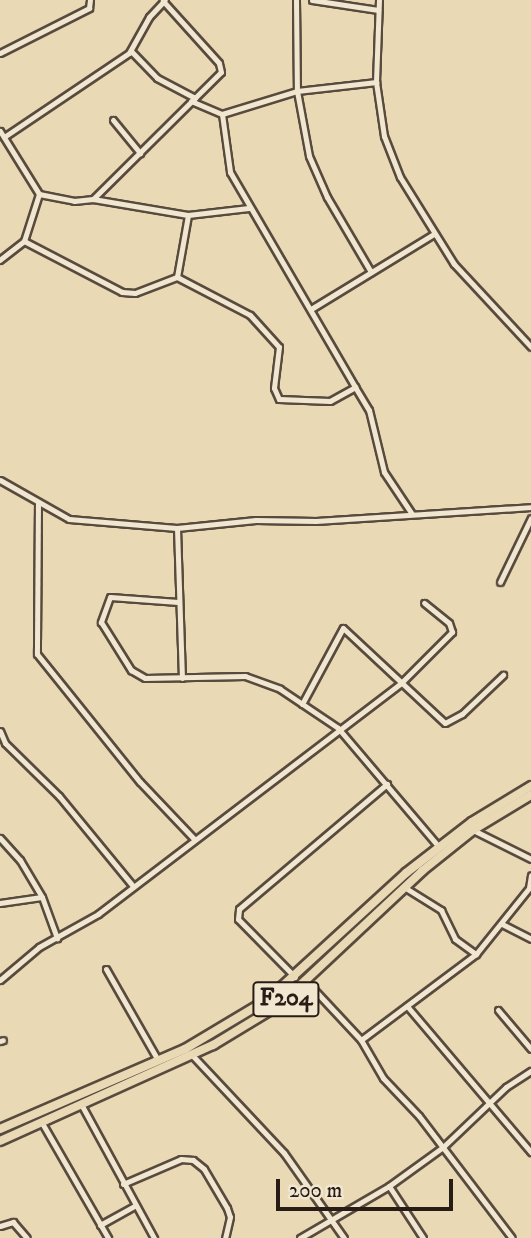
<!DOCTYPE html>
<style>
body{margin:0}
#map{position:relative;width:531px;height:1238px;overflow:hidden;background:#e9d9b5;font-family:"IM FELL DW Pica",serif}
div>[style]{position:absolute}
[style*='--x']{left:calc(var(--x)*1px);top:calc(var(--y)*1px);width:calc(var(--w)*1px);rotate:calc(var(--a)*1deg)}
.roads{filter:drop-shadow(2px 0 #584b3e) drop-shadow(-2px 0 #584b3e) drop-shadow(0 2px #584b3e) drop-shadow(0 -2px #584b3e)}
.minor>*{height:5px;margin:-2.5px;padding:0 2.5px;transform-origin:2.5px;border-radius:2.5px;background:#f1e6cf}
.primary>*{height:8px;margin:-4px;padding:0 4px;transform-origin:4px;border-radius:4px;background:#e9d9b5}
span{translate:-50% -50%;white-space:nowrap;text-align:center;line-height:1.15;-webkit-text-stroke:5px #f1e6cf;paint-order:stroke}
.shield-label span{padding:2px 5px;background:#f1e6cf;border:2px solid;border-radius:5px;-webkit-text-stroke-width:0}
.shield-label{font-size:24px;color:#281c16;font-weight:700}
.scale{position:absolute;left:276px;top:1179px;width:177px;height:32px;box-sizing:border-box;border:4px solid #281c16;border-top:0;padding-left:9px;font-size:21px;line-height:24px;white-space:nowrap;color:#281c16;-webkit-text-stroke:5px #f1e6cf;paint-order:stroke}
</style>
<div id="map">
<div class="roads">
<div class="minor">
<i style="--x:296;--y:0;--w:91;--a:89.4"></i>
<i style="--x:297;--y:91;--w:66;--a:79.5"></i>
<i style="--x:309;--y:156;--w:45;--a:66.3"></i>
<i style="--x:327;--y:197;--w:87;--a:59.6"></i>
<i style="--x:312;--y:0;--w:67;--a:8.6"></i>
<i style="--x:379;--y:0;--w:82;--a:92.1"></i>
<i style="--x:376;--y:82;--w:55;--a:81.6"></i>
<i style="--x:384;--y:136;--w:44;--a:68.7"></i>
<i style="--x:400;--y:177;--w:102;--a:58.2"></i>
<i style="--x:454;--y:264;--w:113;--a:47.1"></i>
<i style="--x:131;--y:51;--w:37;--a:46"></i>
<i style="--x:157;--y:78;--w:43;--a:27.8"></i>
<i style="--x:0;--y:53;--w:100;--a:-26.8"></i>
<i style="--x:89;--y:8;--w:8;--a:-83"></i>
<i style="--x:191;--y:101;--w:34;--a:23"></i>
<i style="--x:222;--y:114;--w:78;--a:-17"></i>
<i style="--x:297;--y:91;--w:80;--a:-6.5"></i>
<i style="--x:222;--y:114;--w:59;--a:82.1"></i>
<i style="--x:230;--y:172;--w:249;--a:59.8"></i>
<i style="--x:113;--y:120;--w:43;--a:50.7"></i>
<i style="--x:0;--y:131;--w:74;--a:58.2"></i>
<i style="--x:39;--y:194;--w:49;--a:107.7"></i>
<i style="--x:24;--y:241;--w:31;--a:142"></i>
<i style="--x:4;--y:137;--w:151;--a:-33.9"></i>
<i style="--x:129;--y:53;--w:41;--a:-60.9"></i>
<i style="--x:149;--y:17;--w:23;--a:-47"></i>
<i style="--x:39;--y:194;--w:36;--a:11"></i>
<i style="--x:74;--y:201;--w:19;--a:-6"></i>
<i style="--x:93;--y:199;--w:180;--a:-44.8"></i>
<i style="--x:221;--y:72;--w:9;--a:-103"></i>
<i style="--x:219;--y:63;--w:84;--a:-132.1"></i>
<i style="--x:93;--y:199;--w:96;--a:9.6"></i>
<i style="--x:188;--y:215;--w:61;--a:-6.5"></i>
<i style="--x:24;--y:241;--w:110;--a:27.5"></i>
<i style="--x:122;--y:292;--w:13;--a:4"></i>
<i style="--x:135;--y:293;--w:45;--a:-20.9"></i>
<i style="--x:177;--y:277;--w:82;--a:27.5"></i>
<i style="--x:250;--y:315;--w:43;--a:47.8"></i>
<i style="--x:279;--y:347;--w:41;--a:97"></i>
<i style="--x:274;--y:388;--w:12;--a:66"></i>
<i style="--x:279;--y:399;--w:51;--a:2.2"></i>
<i style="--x:330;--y:401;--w:29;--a:-29"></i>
<i style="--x:355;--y:387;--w:27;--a:59"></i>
<i style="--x:369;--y:410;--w:64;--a:76.4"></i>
<i style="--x:384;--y:472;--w:50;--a:56.3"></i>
<i style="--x:177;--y:277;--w:63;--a:-79.9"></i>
<i style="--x:311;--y:309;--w:144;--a:-31.4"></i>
<i style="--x:0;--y:480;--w:79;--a:29.5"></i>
<i style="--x:69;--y:519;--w:108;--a:4.8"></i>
<i style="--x:177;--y:528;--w:79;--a:-5.8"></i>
<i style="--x:256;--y:520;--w:60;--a:1"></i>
<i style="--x:316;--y:521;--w:215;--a:-3.7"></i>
<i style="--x:38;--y:502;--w:152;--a:90.4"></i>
<i style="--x:37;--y:654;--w:164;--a:51.2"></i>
<i style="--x:140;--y:782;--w:79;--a:46.5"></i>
<i style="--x:177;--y:528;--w:150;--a:88.1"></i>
<i style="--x:500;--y:582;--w:71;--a:-64.2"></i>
<i style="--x:178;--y:602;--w:68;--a:-175.8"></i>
<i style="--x:110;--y:597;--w:27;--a:110"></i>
<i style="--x:101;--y:622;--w:57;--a:58"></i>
<i style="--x:131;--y:670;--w:16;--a:30"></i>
<i style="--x:145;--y:678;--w:100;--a:-1.1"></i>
<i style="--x:245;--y:676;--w:37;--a:20"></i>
<i style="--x:280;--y:689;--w:70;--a:33.9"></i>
<i style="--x:338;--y:728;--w:156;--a:49.7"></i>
<i style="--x:302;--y:704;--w:86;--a:-61.7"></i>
<i style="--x:343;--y:628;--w:139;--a:43"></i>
<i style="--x:445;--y:723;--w:19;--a:-28"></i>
<i style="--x:462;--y:714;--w:57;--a:-43.6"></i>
<i style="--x:0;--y:731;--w:13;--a:67"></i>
<i style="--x:5;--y:743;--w:76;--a:44.5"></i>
<i style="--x:59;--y:796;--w:117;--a:50.6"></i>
<i style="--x:473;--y:830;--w:65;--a:26.6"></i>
<i style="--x:0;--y:838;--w:30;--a:48"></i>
<i style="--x:20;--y:860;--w:43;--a:59.3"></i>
<i style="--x:42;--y:897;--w:44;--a:69.9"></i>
<i style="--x:404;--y:887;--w:44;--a:31.9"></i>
<i style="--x:441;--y:910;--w:32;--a:64"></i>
<i style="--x:455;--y:939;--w:26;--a:36"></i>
<i style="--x:0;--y:903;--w:42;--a:-8.1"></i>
<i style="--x:502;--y:924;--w:33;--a:27"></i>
<i style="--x:106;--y:969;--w:105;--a:60.3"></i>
<i style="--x:295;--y:977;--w:81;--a:-134.5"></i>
<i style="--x:238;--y:919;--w:10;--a:-84"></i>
<i style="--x:239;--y:909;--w:194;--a:-40.2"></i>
<i style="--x:0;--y:980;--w:51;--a:-40.2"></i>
<i style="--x:39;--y:947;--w:68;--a:-29.2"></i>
<i style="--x:98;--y:914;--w:382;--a:-37.3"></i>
<i style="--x:402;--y:682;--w:71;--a:-45"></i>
<i style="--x:452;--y:632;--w:9;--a:-108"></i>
<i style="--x:449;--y:623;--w:32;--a:-141"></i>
<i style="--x:307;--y:982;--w:79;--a:47"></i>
<i style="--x:361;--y:1040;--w:44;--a:59.9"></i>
<i style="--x:383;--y:1078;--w:52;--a:46.5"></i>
<i style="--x:419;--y:1116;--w:153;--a:52.7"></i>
<i style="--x:407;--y:1006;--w:192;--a:49.7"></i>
<i style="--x:498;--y:1010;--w:51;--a:49.8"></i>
<i style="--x:361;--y:1040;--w:144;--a:-36.8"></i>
<i style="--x:476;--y:954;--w:85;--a:-51.2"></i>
<i style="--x:529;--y:888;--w:13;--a:-81"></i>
<i style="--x:0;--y:1041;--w:3;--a:-18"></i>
<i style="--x:192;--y:1055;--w:134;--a:46.8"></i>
<i style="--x:284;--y:1153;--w:104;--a:54.8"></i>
<i style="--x:81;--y:1104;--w:153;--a:61.4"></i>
<i style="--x:42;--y:1123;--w:133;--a:60.1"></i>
<i style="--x:123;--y:1184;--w:63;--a:-23.3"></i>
<i style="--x:181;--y:1159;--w:12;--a:5"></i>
<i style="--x:193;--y:1160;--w:14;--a:39"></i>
<i style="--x:204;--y:1169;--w:45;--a:59.5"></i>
<i style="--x:227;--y:1208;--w:9;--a:72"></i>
<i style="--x:230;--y:1217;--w:22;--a:103"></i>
<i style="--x:389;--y:1186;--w:62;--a:56.8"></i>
<i style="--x:100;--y:1225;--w:39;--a:-29"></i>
<i style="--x:0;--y:1226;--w:14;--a:-17"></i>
<i style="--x:13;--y:1222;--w:21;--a:49"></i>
<i style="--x:300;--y:1238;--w:103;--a:-30.3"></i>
<i style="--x:389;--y:1186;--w:67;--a:-35.8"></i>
<i style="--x:443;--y:1147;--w:87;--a:-43.6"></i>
<i style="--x:506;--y:1087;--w:30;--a:-33"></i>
</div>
<div class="primary">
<i style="--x:0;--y:1129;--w:202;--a:-23.4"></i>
<i style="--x:185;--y:1049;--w:96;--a:-30.9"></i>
<i style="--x:267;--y:1000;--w:188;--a:-42.4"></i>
<i style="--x:406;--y:873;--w:83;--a:-37.7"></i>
<i style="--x:472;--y:822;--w:69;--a:-31.4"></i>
<i style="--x:0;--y:1141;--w:234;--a:-24.3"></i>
<i style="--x:213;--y:1045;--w:77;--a:-31.2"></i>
<i style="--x:279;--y:1005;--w:196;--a:-43.1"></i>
<i style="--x:422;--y:871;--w:65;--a:-38.8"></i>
<i style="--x:473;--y:830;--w:68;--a:-31.1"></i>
</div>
</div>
<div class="shield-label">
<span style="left:286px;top:999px">F204</span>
</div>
<div class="scale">200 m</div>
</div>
